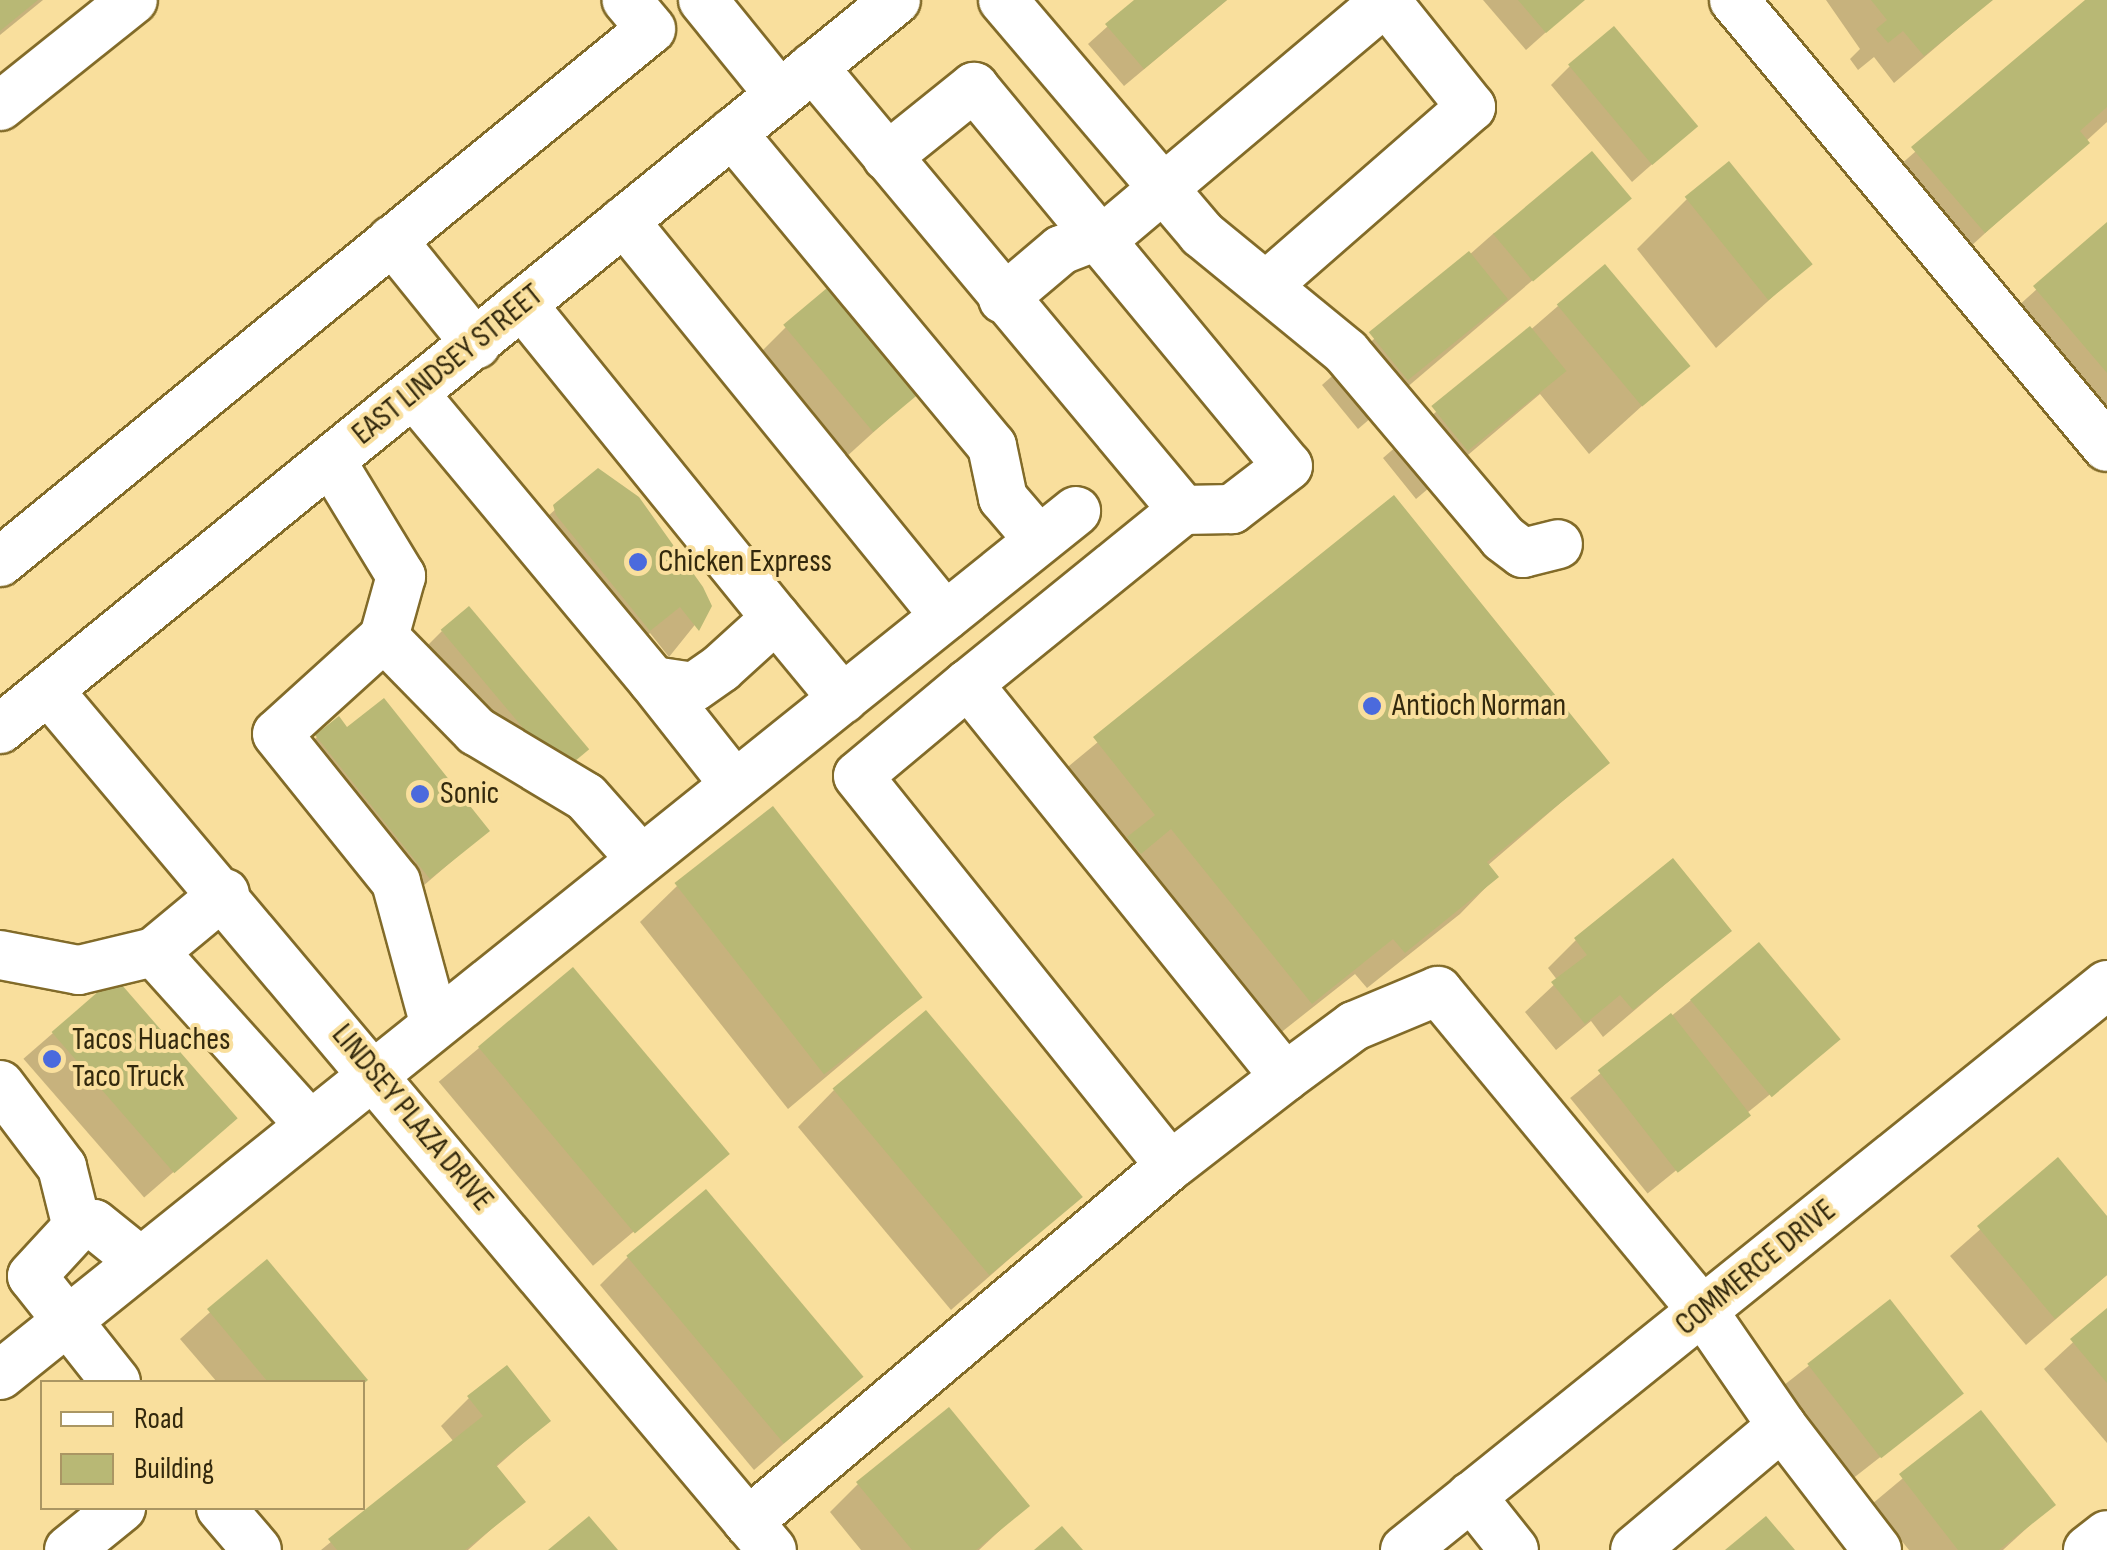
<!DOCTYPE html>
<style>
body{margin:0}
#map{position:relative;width:2107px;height:1550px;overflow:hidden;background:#f9df9d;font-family:"Sofia Sans Condensed",sans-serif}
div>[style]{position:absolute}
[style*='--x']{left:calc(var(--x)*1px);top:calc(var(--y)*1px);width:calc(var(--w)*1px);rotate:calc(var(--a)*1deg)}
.shadow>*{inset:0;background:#0003;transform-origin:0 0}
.building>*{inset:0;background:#b8b875;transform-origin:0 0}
.roads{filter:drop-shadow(2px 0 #826b29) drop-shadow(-2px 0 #826b29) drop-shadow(0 2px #826b29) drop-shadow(0 -2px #826b29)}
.minor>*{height:48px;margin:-24px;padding:0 24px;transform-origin:24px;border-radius:24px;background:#fff}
.dots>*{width:28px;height:28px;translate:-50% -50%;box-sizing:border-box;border:5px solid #f9df9d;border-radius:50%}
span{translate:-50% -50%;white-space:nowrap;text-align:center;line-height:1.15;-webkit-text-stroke:8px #f9df9d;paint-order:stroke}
.street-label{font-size:32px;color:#33290d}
.poi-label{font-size:32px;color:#33290d}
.left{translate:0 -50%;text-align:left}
.legend{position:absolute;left:40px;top:1380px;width:325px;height:130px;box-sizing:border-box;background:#f9df9d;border:2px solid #aa9663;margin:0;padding:12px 18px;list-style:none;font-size:30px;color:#33290d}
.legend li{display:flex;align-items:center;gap:20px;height:50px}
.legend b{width:50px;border:2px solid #aa9663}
</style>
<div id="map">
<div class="shadow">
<i style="clip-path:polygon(0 0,43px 0,0 35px)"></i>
<i style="clip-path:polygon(1137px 0,1227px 0,1124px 86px,1088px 44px)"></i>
<i style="clip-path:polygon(1483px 0,1582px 0,1526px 50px)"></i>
<i style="clip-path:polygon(1826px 0,1991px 0,1894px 83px,1874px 57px,1858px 70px,1850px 59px,1860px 49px)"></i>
<i style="clip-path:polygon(2089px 0,2107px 0,2107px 122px,1947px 268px,1876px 186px)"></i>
<i style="clip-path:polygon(1570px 66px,1694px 127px,1632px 182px,1551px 85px)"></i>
<i style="clip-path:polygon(1628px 199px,1358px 429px,1322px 385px,1494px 233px)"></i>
<i style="clip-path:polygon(1687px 199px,1809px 264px,1716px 348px,1637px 249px)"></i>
<i style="clip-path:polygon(2107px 226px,2107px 441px,1998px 324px)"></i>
<i style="clip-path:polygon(1558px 306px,1686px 366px,1589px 454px,1540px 394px,1416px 499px,1383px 458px)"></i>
<i style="clip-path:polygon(786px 327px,920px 390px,845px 458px,758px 355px)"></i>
<i style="clip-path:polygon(598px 471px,710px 606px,669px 657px,650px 633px,621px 657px,527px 535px)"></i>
<i style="clip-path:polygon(1394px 498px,1607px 763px,1487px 866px,1496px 877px,1460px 914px,1367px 988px,1355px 974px,1274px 1038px,1058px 775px)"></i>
<i style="clip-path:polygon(442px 631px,585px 750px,541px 791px,423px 650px)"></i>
<i style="clip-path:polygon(347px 731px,487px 831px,401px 905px,289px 765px,317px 737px)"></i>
<i style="clip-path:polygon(677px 886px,921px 997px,788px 1109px,640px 922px)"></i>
<i style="clip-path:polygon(1728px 931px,1603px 1037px,1591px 1021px,1556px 1050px,1525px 1012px,1558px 981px,1548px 968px,1576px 940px)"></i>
<i style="left:1759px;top:945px;width:123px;height:243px;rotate:51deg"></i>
<i style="left:572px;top:970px;width:240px;height:174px;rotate:50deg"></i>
<i style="left:114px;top:980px;width:184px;height:120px;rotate:49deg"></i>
<i style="clip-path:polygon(834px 1090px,1080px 1197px,951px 1310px,798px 1127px)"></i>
<i style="clip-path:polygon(2058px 1161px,2107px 1219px,2107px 1275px,2026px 1345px,1950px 1256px)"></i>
<i style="clip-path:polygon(628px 1257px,860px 1376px,754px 1470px,600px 1285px)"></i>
<i style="clip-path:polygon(266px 1262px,362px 1382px,217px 1382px,180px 1339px)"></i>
<i style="left:1889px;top:1303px;width:116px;height:141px;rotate:52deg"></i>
<i style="clip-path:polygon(2107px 1311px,2107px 1443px,2044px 1369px)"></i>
<i style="clip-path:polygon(469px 1398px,548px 1421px,495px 1468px,522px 1502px,468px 1550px,321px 1550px,454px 1442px,441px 1426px)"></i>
<i style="clip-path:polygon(1981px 1413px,2052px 1505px,2003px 1550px,1909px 1550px,1872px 1504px)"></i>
<i style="clip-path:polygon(858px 1484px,1026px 1506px,979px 1550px,861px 1550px,830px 1512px)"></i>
</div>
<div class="building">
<i style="clip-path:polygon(0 0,38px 0,0 31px)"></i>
<i style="clip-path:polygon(1134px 0,1227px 0,1144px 69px,1105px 24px)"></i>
<i style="clip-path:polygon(1518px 0,1585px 0,1546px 33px)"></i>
<i style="clip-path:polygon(1871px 0,1993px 0,1924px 56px,1903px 31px,1888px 43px,1876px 29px,1887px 20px)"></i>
<i style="clip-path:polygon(2085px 0,2107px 0,2107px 107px,2080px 131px,2090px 143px,1985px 233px,1911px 147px)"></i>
<i style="left:1614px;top:26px;width:131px;height:60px;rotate:50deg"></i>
<i style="left:1592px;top:151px;width:62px;height:129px;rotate:50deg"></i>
<i style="left:1729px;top:161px;width:133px;height:57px;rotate:51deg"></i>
<i style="clip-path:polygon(2107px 222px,2107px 373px,2033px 286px)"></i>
<i style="left:1469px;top:251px;width:62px;height:129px;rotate:51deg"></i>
<i style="left:1605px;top:264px;width:133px;height:63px;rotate:50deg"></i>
<i style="left:833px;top:283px;width:140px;height:65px;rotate:50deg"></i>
<i style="left:1530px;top:326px;width:58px;height:127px;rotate:51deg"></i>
<i style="clip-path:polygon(598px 468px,639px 497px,703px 587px,712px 606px,699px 631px,680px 607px,650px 631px,556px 515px,553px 505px)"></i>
<i style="clip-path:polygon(1394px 495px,1610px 763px,1487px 862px,1499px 877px,1405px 953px,1393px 939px,1312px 1004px,1171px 829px,1141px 854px,1127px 837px,1155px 815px,1093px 737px)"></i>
<i style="left:469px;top:606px;width:187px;height:37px;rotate:50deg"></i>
<i style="clip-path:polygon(384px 698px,490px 831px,430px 879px,315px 735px,339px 716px,347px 727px)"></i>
<i style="left:773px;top:806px;width:243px;height:125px;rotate:52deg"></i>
<i style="clip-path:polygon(1673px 858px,1732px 931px,1633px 1010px,1620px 995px,1585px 1024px,1551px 982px,1587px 955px,1574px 938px)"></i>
<i style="left:1759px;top:942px;width:127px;height:90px;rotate:50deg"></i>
<i style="left:573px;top:967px;width:244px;height:124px;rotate:50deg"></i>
<i style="left:115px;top:977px;width:187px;height:84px;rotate:49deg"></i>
<i style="left:926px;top:1010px;width:244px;height:122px;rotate:50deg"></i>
<i style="left:1671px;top:1013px;width:130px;height:93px;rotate:52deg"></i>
<i style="clip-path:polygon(2058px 1157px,2107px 1216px,2107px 1275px,2055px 1319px,1977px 1226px)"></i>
<i style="left:706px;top:1189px;width:245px;height:104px;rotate:50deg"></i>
<i style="clip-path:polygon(267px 1259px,368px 1380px,362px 1385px,268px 1382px,207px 1309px)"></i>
<i style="left:1890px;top:1299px;width:120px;height:105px;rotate:52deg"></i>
<i style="clip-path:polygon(2107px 1308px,2107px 1383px,2070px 1339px)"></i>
<i style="clip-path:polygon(507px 1365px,551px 1421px,496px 1465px,526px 1502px,465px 1550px,337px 1550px,328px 1539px,483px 1416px,467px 1396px)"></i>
<i style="clip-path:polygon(949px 1407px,1030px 1506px,976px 1550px,912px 1550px,856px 1482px)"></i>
<i style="clip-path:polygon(1981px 1410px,2056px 1505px,1999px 1550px,1958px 1550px,1899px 1474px)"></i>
<i style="clip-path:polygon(589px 1516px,618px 1550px,548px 1550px)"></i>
<i style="clip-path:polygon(1766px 1516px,1795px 1550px,1725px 1550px)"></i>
<i style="clip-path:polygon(1062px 1526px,1083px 1550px,1034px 1550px)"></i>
</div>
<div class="roads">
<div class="minor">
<i style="--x:703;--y:0;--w:121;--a:51"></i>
<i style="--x:1003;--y:0;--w:307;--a:49.6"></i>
<i style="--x:1202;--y:234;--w:186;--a:39.3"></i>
<i style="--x:1346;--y:352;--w:243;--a:49.8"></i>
<i style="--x:1503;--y:538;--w:25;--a:37"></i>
<i style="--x:1523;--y:553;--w:36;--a:-14"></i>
<i style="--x:1734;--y:0;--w:582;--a:50.16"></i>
<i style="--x:813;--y:67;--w:577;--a:50.13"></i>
<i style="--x:1183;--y:510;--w:277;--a:141"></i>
<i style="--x:968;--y:684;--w:143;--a:140.1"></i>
<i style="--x:858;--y:776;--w:499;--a:51.3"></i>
<i style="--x:1170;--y:1166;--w:145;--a:-37.7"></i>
<i style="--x:1285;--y:1077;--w:505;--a:-128.89"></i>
<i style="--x:0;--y:106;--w:170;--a:-38.6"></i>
<i style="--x:732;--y:133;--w:407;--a:50.3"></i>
<i style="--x:992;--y:446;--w:53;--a:78.1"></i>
<i style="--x:1003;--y:498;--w:55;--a:49.4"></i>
<i style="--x:887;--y:157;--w:112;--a:-38.8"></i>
<i style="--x:974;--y:87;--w:492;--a:50.4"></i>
<i style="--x:1288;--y:466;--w:71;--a:142.5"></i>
<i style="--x:1232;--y:509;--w:49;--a:178.8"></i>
<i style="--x:624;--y:221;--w:509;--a:50.9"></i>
<i style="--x:392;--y:240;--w:134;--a:51.1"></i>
<i style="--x:1003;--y:299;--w:76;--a:-40.2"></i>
<i style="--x:1061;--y:250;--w:58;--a:-21.3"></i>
<i style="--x:1115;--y:229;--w:354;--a:-40.1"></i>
<i style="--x:1386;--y:1;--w:136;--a:51.3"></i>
<i style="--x:1471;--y:107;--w:272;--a:138.9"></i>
<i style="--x:414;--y:394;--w:373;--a:50.2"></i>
<i style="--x:653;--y:681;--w:41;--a:8.3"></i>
<i style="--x:694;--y:687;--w:33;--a:-35"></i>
<i style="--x:721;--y:668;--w:74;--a:-42.3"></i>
<i style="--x:776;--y:618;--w:404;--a:-129"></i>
<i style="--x:331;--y:461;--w:135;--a:58.7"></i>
<i style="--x:401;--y:576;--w:63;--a:105.6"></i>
<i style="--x:384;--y:637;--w:144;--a:137.8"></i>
<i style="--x:277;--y:734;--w:190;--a:51.2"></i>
<i style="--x:396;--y:882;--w:145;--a:74.8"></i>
<i style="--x:0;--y:562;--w:841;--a:-39.31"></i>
<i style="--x:651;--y:29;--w:38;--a:-130"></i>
<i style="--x:776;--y:618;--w:105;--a:50.4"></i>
<i style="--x:384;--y:637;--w:132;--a:45.6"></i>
<i style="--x:476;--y:731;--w:128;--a:31"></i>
<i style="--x:586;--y:797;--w:83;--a:48.4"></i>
<i style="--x:653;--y:681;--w:132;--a:51.7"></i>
<i style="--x:48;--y:690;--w:1124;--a:49.91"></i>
<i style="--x:0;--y:729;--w:1155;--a:-39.13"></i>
<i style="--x:154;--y:952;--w:92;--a:-39.7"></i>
<i style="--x:0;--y:955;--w:80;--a:10.8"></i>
<i style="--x:79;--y:970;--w:77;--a:-13.5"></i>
<i style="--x:154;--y:952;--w:230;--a:48"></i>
<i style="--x:1285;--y:1077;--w:86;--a:-36.5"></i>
<i style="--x:1354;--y:1026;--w:91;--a:-22.6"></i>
<i style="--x:1438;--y:991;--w:415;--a:50.4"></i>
<i style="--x:1703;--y:1311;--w:140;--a:55.5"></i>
<i style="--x:1782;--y:1426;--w:192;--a:139.9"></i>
<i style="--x:0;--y:1085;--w:103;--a:52.9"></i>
<i style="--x:62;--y:1167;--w:62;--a:76"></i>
<i style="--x:0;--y:1375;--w:1380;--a:-38.76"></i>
<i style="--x:116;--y:1382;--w:135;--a:-128.4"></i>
<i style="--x:32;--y:1276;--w:67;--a:-47.4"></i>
<i style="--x:77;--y:1227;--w:17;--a:-10"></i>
<i style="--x:94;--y:1224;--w:59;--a:38.8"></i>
<i style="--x:1782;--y:1426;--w:156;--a:52.5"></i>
<i style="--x:1471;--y:1496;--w:69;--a:51.5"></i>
<i style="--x:221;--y:1508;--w:55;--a:49.4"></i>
<i style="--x:748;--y:1522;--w:552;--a:-40.15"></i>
<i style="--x:69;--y:1550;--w:67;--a:-38.9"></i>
<i style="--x:1405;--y:1550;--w:901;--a:-38.83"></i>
<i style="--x:2088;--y:1550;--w:24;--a:-38"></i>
</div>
</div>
<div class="dots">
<i style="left:638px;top:562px;background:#4b6add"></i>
<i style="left:1372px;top:706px;background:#4b6add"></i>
<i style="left:420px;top:794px;background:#4b6add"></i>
<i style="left:52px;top:1059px;background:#4b6add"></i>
</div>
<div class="street-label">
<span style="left:448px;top:365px;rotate:-39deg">EAST LINDSEY STREET</span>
<span style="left:412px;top:1118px;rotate:50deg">LINDSEY PLAZA DRIVE</span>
<span style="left:1756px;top:1268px;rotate:-39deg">COMMERCE DRIVE</span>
</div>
<div class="poi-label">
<span class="left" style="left:658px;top:562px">Chicken Express</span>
<span class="left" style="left:1392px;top:706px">Antioch Norman</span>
<span class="left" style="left:440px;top:794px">Sonic</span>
<span class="left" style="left:72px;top:1059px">Tacos Huaches<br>Taco Truck</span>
</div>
<ul class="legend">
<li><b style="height:12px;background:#fff"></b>Road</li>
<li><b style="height:28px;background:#b8b875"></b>Building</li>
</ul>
</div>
